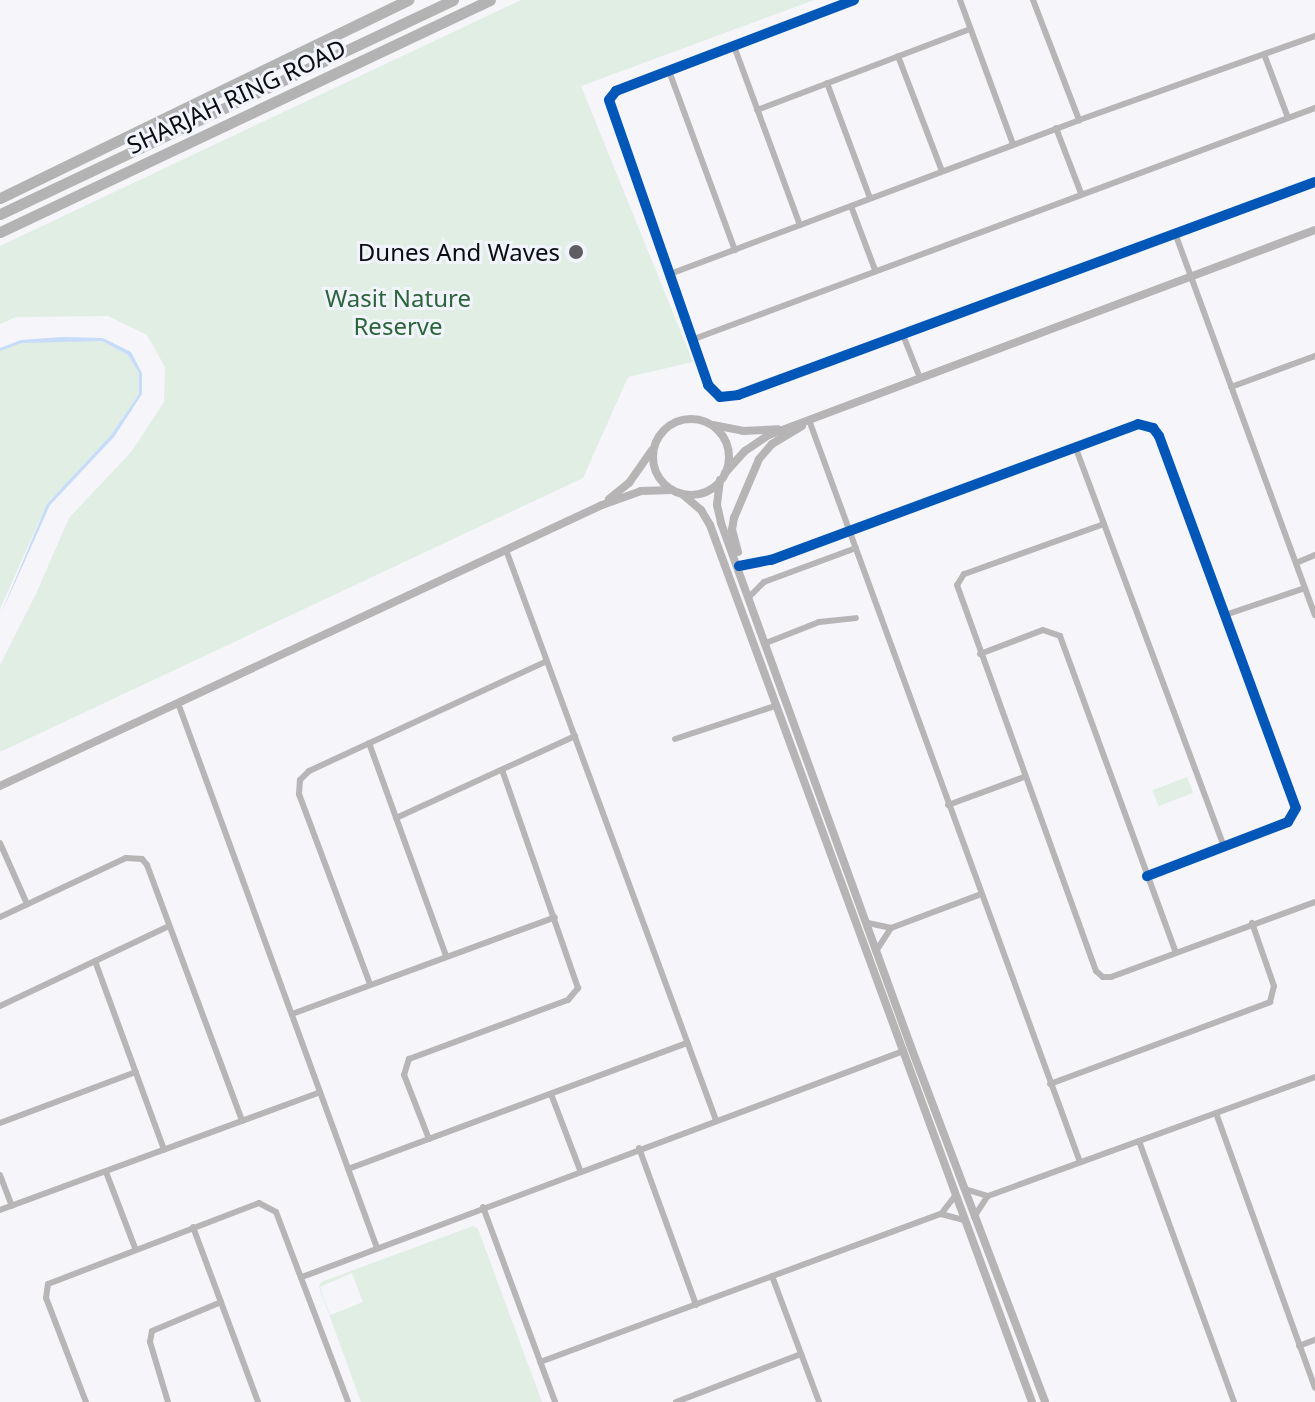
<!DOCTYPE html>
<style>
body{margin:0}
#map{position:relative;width:1315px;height:1402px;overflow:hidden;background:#f5f5fa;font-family:"Noto Sans",sans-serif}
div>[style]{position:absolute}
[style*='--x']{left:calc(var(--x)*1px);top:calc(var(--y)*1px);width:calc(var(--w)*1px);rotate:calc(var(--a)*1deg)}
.green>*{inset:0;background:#e0eee4;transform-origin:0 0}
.water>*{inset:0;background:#c6dcf9}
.street>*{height:6px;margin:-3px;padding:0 3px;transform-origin:3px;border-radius:3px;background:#b7b5b6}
.secondary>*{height:8px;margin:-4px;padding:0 4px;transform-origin:4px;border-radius:4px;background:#b6b4b5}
.secondary>.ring{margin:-4px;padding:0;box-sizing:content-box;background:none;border:8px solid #b6b4b5;border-radius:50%}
.highway>*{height:11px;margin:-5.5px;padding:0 5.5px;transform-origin:5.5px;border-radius:5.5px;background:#b4b3b4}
.cycleway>*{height:10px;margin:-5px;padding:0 5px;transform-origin:5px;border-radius:5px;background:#0057b8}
.dots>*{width:22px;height:22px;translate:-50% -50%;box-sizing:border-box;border:4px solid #f2f4fd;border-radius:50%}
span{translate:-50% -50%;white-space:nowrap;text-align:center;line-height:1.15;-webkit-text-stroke:6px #f2f4fd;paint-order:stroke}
.street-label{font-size:24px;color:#0c0d10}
.poi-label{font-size:24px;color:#0c0d10}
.right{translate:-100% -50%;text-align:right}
.park-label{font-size:24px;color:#2b6539}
</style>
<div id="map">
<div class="green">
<i style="clip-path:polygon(521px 0,814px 0,581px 86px,693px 362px,628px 377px,583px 478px,0 752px,0 665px,36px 594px,69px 518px,132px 451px,164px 402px,165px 367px,147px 335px,108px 316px,16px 317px,0 324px,0 246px)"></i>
<i style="clip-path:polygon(62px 341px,102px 341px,128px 355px,139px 373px,139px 394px,111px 435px,47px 504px,0 609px,0 351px,22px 343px)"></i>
<i style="left:1187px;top:777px;width:17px;height:37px;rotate:69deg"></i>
<i style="clip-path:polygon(evenodd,473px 1226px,478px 1229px,542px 1402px,361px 1402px,319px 1287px,321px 1282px,473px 1226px,352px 1273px,363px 1302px,330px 1315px,320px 1287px,352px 1273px)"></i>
</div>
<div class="water">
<i style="clip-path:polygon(62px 337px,103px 338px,131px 352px,142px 373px,142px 394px,114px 437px,50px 505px,0 616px,47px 504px,111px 435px,139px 394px,139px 373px,128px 355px,102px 341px,22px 343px,0 351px,0 348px,21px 340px)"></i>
</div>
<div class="street">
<i style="--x:854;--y:0;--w:255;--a:159.1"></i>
<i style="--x:616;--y:91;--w:11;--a:128"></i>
<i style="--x:609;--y:100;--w:302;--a:70.8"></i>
<i style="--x:708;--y:385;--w:17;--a:45"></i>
<i style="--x:720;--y:397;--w:18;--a:-6"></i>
<i style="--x:738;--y:395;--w:615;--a:-20.26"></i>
<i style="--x:960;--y:0;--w:153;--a:69.8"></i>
<i style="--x:1033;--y:0;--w:129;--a:69"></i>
<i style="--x:734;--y:46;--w:191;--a:69.8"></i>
<i style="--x:1264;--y:54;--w:68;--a:69.4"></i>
<i style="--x:898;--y:56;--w:123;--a:69.1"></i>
<i style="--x:669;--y:71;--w:191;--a:69.8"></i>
<i style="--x:827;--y:83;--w:123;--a:69.5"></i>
<i style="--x:757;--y:110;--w:228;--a:-20.8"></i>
<i style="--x:1056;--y:128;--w:70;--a:69"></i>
<i style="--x:851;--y:206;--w:68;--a:69.4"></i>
<i style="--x:1175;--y:233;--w:407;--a:69.9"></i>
<i style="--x:670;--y:274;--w:437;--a:-20.6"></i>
<i style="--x:1079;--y:120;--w:251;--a:-19.6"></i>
<i style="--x:903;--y:335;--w:46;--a:68.4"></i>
<i style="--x:694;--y:339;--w:663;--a:-20.4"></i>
<i style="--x:1231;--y:387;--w:90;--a:-20.3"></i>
<i style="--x:809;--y:420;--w:790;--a:69.94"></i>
<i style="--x:1075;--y:446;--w:427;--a:69.6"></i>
<i style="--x:1104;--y:524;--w:149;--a:160.3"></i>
<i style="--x:964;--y:574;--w:13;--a:122"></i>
<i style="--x:957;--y:585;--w:410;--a:70.2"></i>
<i style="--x:1096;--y:971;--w:9;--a:41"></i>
<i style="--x:1103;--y:977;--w:8;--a:0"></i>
<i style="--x:1111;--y:977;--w:217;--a:-20.2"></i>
<i style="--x:506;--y:550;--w:607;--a:69.78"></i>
<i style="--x:1296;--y:563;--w:21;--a:-23"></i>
<i style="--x:739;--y:566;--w:33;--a:-11"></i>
<i style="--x:771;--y:560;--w:391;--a:-20.3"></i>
<i style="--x:1138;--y:424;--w:16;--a:15"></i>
<i style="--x:1153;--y:428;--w:10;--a:53"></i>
<i style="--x:1159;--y:436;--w:396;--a:69.8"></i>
<i style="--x:1296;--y:808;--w:16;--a:120"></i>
<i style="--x:1288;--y:822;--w:151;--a:159"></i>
<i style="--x:750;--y:596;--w:20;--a:-45"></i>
<i style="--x:764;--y:582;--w:98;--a:-20.3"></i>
<i style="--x:1225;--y:615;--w:84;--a:-18.6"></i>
<i style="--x:766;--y:643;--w:57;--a:-21.6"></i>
<i style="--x:819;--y:622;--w:37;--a:-6"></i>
<i style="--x:980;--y:654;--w:67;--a:-20.9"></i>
<i style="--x:1043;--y:630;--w:18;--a:19"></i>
<i style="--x:1060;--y:636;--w:335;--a:69.9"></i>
<i style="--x:178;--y:703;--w:580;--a:69.94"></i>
<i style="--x:675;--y:739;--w:105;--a:-18.3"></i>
<i style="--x:369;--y:743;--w:226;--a:70.1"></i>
<i style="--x:948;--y:805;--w:81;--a:-20.2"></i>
<i style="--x:396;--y:818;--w:197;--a:-24.6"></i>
<i style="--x:0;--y:843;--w:67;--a:66.1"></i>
<i style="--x:0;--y:917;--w:139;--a:-25.1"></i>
<i style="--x:126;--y:858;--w:16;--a:4"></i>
<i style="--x:142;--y:859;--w:8;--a:50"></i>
<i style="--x:147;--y:865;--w:273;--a:69.6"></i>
<i style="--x:868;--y:923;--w:24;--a:12"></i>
<i style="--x:878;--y:948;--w:24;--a:-57"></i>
<i style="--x:891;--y:928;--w:94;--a:-20.6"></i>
<i style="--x:95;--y:961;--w:201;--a:69.9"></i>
<i style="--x:370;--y:984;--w:203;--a:-110.5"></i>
<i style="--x:299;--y:794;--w:14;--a:-86"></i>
<i style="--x:300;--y:780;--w:13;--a:-45"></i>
<i style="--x:309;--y:771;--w:262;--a:-24.8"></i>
<i style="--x:0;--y:1006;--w:187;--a:-25.3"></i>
<i style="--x:292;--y:1014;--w:280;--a:-20.2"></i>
<i style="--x:1050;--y:1084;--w:235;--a:-20.4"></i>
<i style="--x:1270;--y:1002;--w:16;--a:-76"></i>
<i style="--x:1274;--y:986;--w:67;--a:-109.2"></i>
<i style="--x:551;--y:1094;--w:81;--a:69.1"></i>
<i style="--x:1216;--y:1113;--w:292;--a:70.2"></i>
<i style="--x:0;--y:1123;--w:145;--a:-20.6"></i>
<i style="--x:429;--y:1139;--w:69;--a:-111.3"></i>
<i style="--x:404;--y:1075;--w:17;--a:-73"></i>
<i style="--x:409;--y:1059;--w:170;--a:-20.4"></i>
<i style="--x:568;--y:1000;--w:16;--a:-50"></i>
<i style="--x:578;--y:988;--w:231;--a:-109.2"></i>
<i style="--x:1139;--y:1141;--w:278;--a:70"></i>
<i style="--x:639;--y:1148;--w:167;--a:70"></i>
<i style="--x:348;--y:1169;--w:362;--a:-20.4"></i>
<i style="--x:106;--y:1172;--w:81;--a:69.1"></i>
<i style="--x:0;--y:1175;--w:33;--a:69"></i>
<i style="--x:965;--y:1189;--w:24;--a:17"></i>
<i style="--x:988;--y:1196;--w:348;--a:-20"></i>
<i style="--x:483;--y:1207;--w:208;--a:69.7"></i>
<i style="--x:0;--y:1210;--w:341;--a:-20.2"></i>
<i style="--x:941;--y:1214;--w:23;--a:15"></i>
<i style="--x:974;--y:1217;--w:24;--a:-57"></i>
<i style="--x:193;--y:1227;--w:187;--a:69.6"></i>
<i style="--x:772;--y:1276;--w:134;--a:69.5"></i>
<i style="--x:302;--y:1277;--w:640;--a:-20.59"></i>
<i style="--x:1299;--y:1346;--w:17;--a:-21"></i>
<i style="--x:540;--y:1362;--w:427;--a:-20.3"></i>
<i style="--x:941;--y:1214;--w:23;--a:-52"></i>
<i style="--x:86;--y:1402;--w:111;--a:-111"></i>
<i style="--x:46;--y:1298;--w:14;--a:-82"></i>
<i style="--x:48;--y:1284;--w:226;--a:-21"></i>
<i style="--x:259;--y:1203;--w:19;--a:28"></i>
<i style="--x:276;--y:1212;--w:203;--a:69.2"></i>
<i style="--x:168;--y:1402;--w:63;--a:-106.7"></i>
<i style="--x:150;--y:1342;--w:11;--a:-80"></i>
<i style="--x:152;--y:1331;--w:75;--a:-22.8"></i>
<i style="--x:676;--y:1402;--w:134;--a:-21"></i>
</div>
<div class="secondary">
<i class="ring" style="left:653px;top:419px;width:68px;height:68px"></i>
<i style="--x:713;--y:425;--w:31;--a:11"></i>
<i style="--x:743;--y:431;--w:35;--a:-3"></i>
<i style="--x:725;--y:473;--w:30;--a:-48"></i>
<i style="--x:745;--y:451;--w:29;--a:-34"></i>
<i style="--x:769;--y:435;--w:583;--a:-20.58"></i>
<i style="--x:720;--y:480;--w:25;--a:97"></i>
<i style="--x:717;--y:505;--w:18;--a:77"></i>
<i style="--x:721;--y:523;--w:557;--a:70.07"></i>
<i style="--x:911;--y:1047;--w:379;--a:69.3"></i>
<i style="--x:682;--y:494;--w:25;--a:40"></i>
<i style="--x:701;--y:510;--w:17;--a:59"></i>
<i style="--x:710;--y:525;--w:934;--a:69.84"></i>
<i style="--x:609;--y:499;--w:26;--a:-39"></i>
<i style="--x:629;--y:483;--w:40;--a:-55.1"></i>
<i style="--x:738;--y:552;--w:23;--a:-105"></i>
<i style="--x:732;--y:530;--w:12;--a:-81"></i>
<i style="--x:734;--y:518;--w:64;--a:-67"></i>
<i style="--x:759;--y:459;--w:20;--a:-49"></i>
<i style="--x:772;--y:444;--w:35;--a:-31"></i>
<i style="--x:0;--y:786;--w:664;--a:-25.02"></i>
<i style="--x:602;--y:505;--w:41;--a:-19.7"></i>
<i style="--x:641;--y:491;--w:31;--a:-2"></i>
</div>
<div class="highway">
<i style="--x:0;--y:198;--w:454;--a:-25.9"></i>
<i style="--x:0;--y:214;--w:501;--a:-25.29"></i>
<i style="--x:0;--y:232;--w:542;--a:-25.34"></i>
</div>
<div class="cycleway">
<i style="--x:854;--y:0;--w:255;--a:159.1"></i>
<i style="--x:616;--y:91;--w:11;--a:128"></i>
<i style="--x:609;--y:100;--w:302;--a:70.8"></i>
<i style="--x:708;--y:385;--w:17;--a:45"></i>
<i style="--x:720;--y:397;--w:18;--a:-6"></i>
<i style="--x:738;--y:395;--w:615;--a:-20.26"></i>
<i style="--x:739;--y:566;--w:33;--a:-11"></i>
<i style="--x:771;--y:560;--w:391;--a:-20.3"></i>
<i style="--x:1138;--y:424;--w:16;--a:15"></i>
<i style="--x:1153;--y:428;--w:10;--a:53"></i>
<i style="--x:1159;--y:436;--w:396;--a:69.8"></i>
<i style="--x:1296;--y:808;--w:16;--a:120"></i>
<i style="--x:1288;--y:822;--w:151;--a:159"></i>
</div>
<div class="dots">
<i style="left:576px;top:252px;background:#5e5e62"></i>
</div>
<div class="street-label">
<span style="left:236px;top:96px;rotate:-25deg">SHARJAH RING ROAD</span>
</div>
<div class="poi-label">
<span class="right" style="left:560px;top:252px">Dunes And Waves</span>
</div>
<div class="park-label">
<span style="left:398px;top:312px">Wasit Nature<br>Reserve</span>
</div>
</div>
